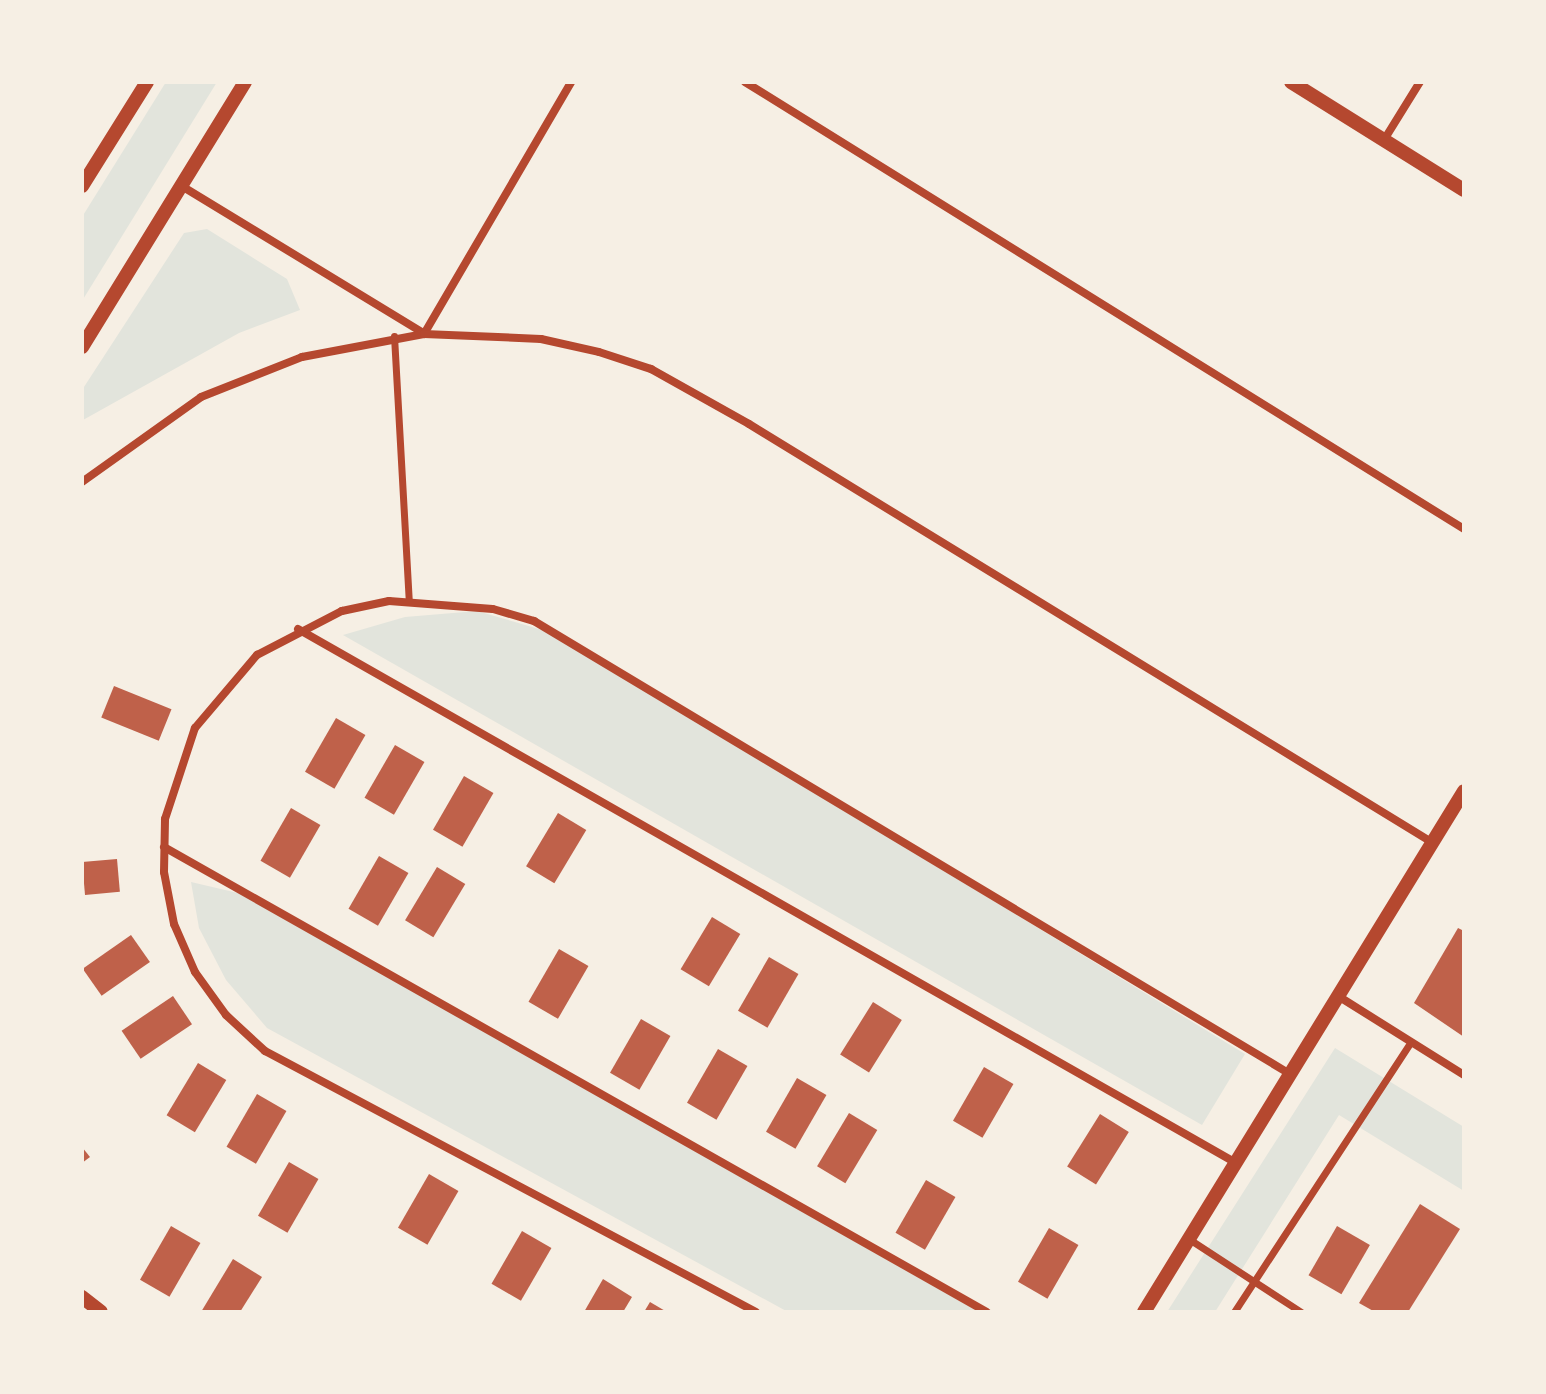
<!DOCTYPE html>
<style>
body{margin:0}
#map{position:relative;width:1546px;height:1394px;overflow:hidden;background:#f6efe4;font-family:"Varela Round",sans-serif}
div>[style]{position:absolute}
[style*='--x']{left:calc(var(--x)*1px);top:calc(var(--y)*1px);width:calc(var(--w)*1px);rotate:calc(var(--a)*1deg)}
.green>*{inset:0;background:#e2e4dc}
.building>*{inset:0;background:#bf614a;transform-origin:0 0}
.pedestrian>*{height:7px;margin:-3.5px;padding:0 3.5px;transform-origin:3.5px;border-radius:3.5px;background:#b5482f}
.minor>*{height:8px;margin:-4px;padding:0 4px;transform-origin:4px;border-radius:4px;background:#b5482f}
.tertiary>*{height:14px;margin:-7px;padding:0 7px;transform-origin:7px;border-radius:7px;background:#b5482f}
span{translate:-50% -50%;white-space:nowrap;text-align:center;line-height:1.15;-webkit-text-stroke:7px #f6efe4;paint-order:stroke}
.frame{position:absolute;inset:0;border:84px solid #f6efe4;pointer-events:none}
</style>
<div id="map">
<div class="green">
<i style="clip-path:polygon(166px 82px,217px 82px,82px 301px,82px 217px)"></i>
<i style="clip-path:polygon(207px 229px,287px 279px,300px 310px,239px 333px,83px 420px,82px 390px,184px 233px)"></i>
<i style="clip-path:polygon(477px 611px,556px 634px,1245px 1054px,1202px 1125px,343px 635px,405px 617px)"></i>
<i style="clip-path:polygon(191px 882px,242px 894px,979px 1312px,788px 1312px,267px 1028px,226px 980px,199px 928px)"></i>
<i style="clip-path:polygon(1335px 1048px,1464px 1127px,1464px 1191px,1339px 1115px,1215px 1312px,1167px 1312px)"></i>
</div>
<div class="building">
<i style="left:114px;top:686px;width:62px;height:34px;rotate:22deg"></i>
<i style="left:336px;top:718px;width:34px;height:62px;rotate:30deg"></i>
<i style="left:395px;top:745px;width:34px;height:61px;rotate:30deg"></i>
<i style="left:464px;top:776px;width:34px;height:62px;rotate:30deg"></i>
<i style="left:291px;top:808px;width:34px;height:61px;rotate:30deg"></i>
<i style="left:558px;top:813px;width:33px;height:62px;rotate:31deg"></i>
<i style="left:379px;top:856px;width:34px;height:61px;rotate:30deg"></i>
<i style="left:117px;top:859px;width:33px;height:35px;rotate:85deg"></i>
<i style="left:437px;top:867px;width:33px;height:62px;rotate:31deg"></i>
<i style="left:712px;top:917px;width:33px;height:61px;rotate:31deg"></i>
<i style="clip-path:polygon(1458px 928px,1464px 931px,1464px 1037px,1414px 1003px)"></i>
<i style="left:131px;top:935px;width:33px;height:59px;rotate:55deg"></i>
<i style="left:559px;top:949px;width:34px;height:61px;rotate:30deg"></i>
<i style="left:769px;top:957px;width:34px;height:62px;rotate:30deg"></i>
<i style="left:173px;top:996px;width:34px;height:62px;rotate:56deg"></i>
<i style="left:873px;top:1002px;width:34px;height:62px;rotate:32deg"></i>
<i style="left:641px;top:1019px;width:34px;height:62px;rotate:30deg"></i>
<i style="left:718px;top:1049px;width:34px;height:62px;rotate:30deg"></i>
<i style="left:198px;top:1063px;width:33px;height:61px;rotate:31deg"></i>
<i style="left:984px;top:1067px;width:34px;height:62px;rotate:30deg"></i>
<i style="left:797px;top:1078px;width:34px;height:62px;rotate:30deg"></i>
<i style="left:257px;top:1094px;width:34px;height:61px;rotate:30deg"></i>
<i style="left:849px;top:1113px;width:33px;height:62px;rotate:31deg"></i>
<i style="left:1100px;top:1114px;width:34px;height:62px;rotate:32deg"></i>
<i style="clip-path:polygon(82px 1147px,90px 1157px,82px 1163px)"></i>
<i style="left:289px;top:1162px;width:34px;height:62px;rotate:30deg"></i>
<i style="left:429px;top:1174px;width:34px;height:62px;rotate:30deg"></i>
<i style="left:926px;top:1180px;width:34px;height:61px;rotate:30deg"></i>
<i style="clip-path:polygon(1420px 1204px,1460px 1229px,1408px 1312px,1375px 1312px,1359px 1303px)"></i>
<i style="left:171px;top:1226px;width:34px;height:62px;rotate:30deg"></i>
<i style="left:1337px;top:1226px;width:38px;height:57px;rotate:30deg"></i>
<i style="left:1049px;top:1228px;width:34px;height:62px;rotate:30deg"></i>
<i style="left:522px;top:1231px;width:34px;height:61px;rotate:30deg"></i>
<i style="clip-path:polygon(233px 1259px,262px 1277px,240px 1312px,201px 1312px)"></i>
<i style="clip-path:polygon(603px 1279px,632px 1297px,623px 1312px,584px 1312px)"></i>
<i style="clip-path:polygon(650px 1302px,667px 1312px,644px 1312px)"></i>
</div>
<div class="pedestrian">
<i style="--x:394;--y:336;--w:266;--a:86.8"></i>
<i style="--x:1189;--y:1239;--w:134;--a:33.1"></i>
<i style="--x:1234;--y:1312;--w:323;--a:-56.8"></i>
</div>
<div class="minor">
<i style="--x:745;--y:82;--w:847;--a:31.87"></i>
<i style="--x:1384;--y:140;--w:68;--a:-58.2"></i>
<i style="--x:180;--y:185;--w:285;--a:31.3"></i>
<i style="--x:424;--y:334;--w:292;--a:-59.7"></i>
<i style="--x:82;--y:482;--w:146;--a:-35.5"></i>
<i style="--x:201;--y:397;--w:109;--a:-21.6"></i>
<i style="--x:302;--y:357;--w:124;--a:-10.7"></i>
<i style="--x:424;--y:334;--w:117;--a:2.4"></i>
<i style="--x:541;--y:339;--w:59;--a:12.6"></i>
<i style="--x:599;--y:352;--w:55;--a:18.1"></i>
<i style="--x:651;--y:369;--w:112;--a:29.3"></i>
<i style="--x:749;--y:424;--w:802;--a:31.49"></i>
<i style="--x:298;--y:629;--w:1079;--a:29.65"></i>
<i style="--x:164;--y:847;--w:945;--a:29.47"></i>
<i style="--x:1338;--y:996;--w:149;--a:32.1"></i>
<i style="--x:756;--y:1312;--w:556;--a:-152.01"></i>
<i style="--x:265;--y:1051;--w:53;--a:-137.3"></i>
<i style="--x:226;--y:1015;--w:53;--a:-125.8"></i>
<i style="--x:195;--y:972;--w:52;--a:-113.6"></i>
<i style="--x:174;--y:924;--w:53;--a:-100.9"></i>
<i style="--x:164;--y:872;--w:53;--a:-88.9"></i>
<i style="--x:165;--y:819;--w:96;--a:-71.8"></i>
<i style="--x:195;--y:728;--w:96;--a:-49.7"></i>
<i style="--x:257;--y:655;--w:96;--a:-27.4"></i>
<i style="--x:342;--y:611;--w:48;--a:-12"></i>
<i style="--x:389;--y:601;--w:104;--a:4.4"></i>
<i style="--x:493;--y:609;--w:43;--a:16.3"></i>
<i style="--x:534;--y:621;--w:881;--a:30.93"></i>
</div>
<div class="tertiary">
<i style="--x:1291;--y:82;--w:204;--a:32"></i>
<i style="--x:82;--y:186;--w:123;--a:-58"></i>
<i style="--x:82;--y:347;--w:311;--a:-58.4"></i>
<i style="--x:82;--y:1297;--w:24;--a:38"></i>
<i style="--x:1144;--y:1312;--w:611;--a:-58.44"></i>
</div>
<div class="frame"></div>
</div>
